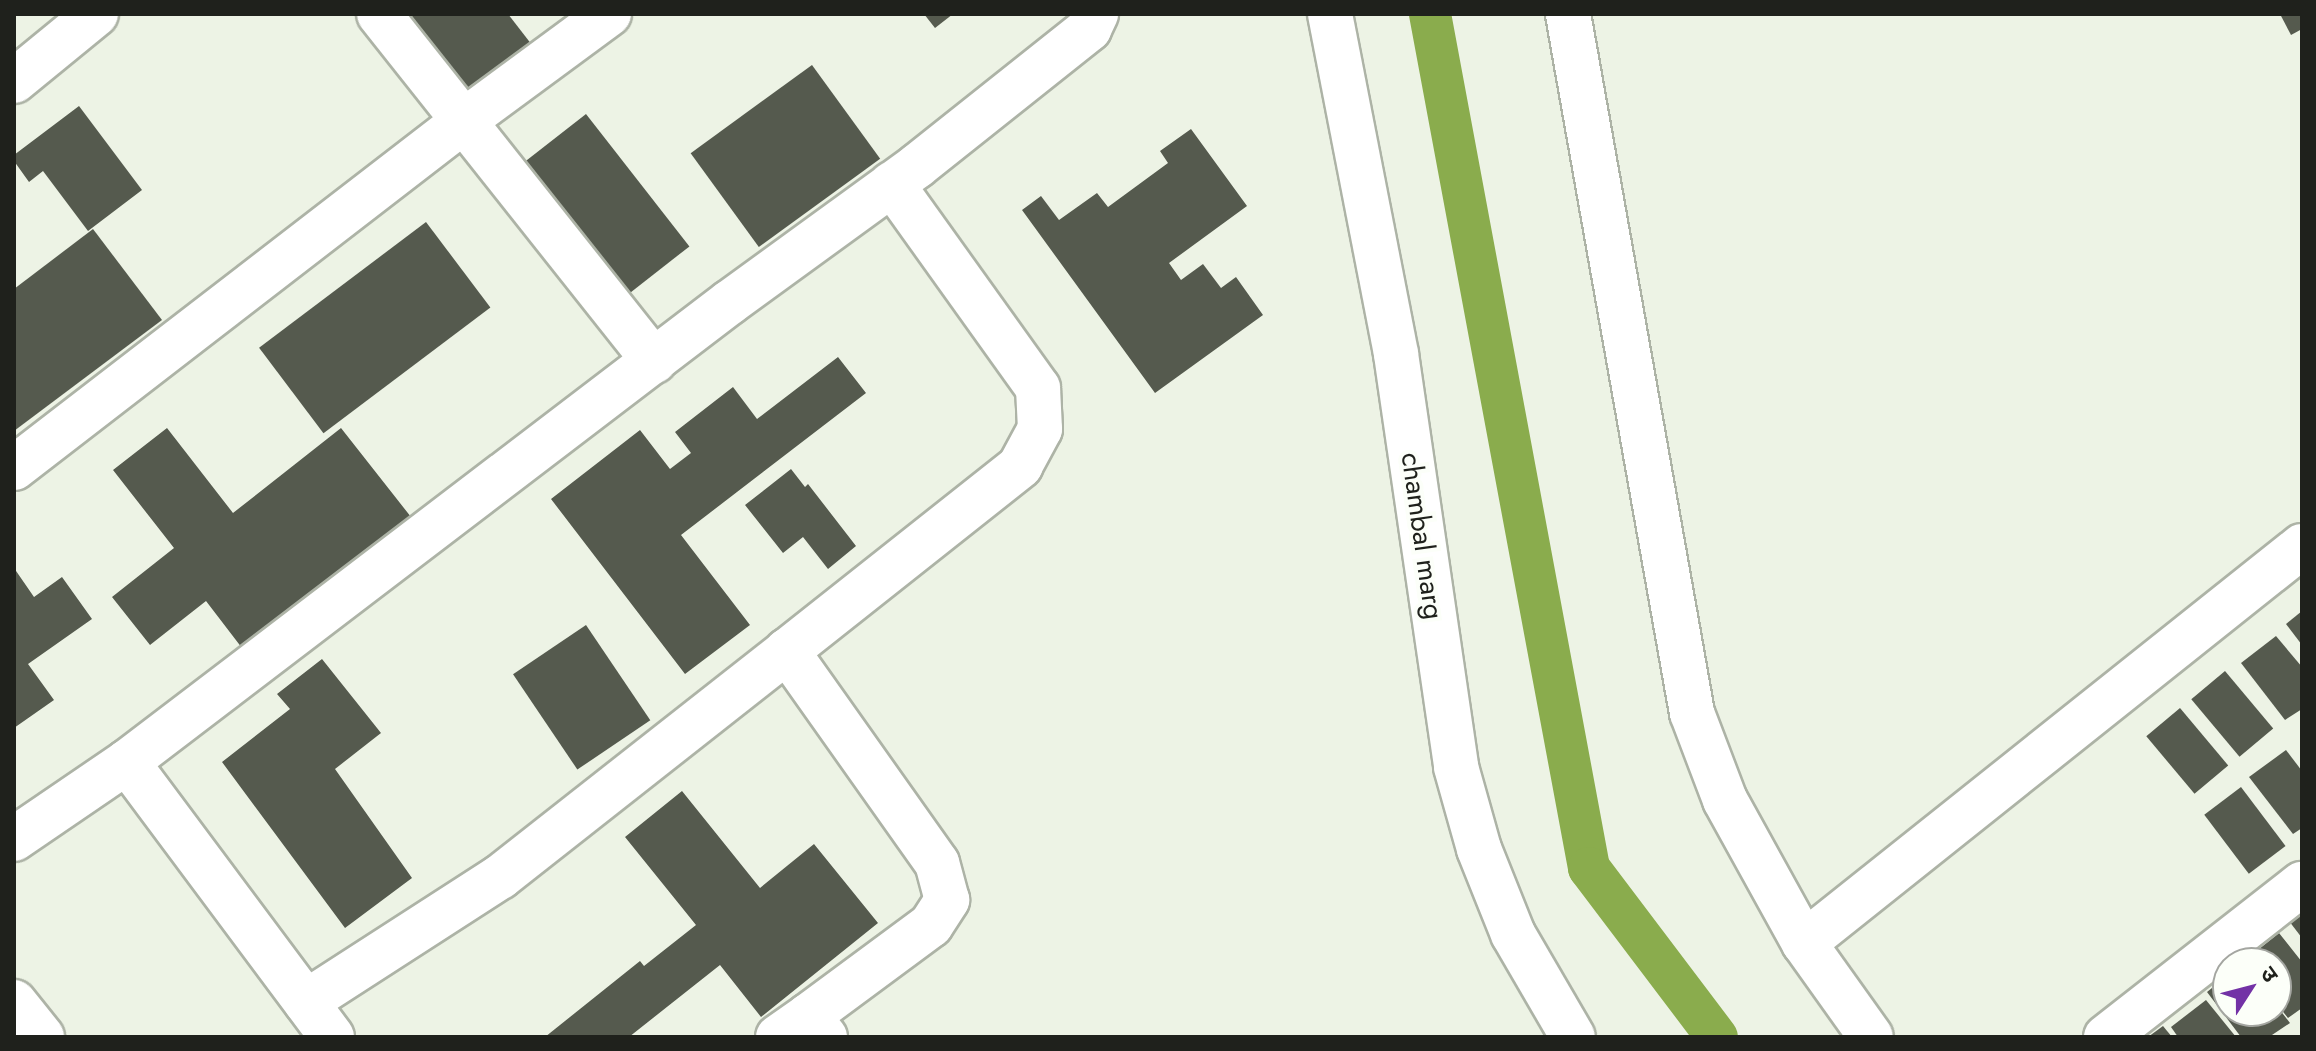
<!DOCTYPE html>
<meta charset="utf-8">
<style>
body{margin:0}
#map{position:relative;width:2316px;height:1051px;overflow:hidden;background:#edf3e5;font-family:Jost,"Noto Sans Devanagari",sans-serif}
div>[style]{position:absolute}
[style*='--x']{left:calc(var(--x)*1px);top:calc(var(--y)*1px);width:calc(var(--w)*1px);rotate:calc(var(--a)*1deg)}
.canal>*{height:42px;margin:-21px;padding:0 21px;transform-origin:21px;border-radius:21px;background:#8aac4d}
.building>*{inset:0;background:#555a4e;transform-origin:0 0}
.roads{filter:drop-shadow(2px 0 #adb3a6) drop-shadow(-2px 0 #adb3a6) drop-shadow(0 2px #adb3a6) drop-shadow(0 -2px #adb3a6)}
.minor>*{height:44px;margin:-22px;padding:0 22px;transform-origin:22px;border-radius:22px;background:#fff}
span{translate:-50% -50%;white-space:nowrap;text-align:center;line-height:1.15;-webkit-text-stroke:8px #fcfff9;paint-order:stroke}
.street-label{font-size:28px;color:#1f211c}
.frame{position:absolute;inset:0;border:16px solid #1f211c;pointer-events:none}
.north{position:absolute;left:2212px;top:947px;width:80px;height:80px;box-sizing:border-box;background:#fcfff9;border:2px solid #a4a6a1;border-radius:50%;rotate:54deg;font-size:22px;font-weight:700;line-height:32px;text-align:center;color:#1f211c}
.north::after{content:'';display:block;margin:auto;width:28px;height:36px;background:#7332a6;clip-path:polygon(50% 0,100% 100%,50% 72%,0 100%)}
</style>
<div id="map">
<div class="canal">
<i style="--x:1430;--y:14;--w:869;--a:79.45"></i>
<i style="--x:1589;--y:868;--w:212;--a:52.9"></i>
</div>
<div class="building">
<i style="clip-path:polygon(410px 14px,508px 14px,532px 45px,470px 93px)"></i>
<i style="clip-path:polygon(924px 14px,953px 14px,935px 28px)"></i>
<i style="clip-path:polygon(2280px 14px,2302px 14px,2302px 29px,2291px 35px)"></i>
<i style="left:812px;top:65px;width:116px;height:150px;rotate:54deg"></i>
<i style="clip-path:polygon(79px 106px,142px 190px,88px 231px,43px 171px,29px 182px,14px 161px,14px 155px)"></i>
<i style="left:586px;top:114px;width:168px;height:78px;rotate:52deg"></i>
<i style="clip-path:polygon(1191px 129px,1247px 206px,1169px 263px,1181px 280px,1203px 264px,1221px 288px,1236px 277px,1263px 315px,1155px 393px,1022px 210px,1041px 196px,1059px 220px,1097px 193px,1108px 207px,1168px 163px,1160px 151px)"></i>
<i style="left:426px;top:222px;width:107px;height:209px;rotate:53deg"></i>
<i style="clip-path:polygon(93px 229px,162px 320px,14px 431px,14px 289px)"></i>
<i style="clip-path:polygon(838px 357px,866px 393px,681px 535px,750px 625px,685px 674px,551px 499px,640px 430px,670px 469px,691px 453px,675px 432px,733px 387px,757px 419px)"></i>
<i style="clip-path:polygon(167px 428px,233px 513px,341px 428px,411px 517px,242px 648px,206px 601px,150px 645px,112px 597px,174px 548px,113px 470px)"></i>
<i style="clip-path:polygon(791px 469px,805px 487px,808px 484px,856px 546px,828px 569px,803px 537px,783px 553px,745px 505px)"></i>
<i style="clip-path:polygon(14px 568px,34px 597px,62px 577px,92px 619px,28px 664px,54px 700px,14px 728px)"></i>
<i style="clip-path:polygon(2302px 611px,2302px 645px,2286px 624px)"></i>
<i style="left:586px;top:625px;width:115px;height:88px;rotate:56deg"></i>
<i style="clip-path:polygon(2276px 636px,2302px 667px,2302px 709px,2285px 720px,2241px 663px)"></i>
<i style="clip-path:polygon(322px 659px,381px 733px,335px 769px,412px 878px,345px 928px,222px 762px,290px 709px,277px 694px)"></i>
<i style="left:2225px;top:671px;width:75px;height:44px;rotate:50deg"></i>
<i style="left:2180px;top:708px;width:75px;height:44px;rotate:50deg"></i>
<i style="clip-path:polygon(2286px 750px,2302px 771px,2302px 828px,2293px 834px,2249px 777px)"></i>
<i style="left:2241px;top:787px;width:74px;height:46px;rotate:53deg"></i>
<i style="clip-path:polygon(682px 791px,760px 888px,814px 844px,878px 923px,761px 1017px,720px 965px,629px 1037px,545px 1037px,640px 961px,644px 966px,696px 925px,625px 837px)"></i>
<i style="clip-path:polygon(2302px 911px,2302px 938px,2289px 921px)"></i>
<i style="clip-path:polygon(2279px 933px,2302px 962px,2302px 1008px,2288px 1018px,2276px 1003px,2276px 963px,2244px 961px)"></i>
<i style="clip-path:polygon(2228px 975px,2228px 1011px,2276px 1011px,2276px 1005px,2290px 1023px,2269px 1037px,2241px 1037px,2207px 992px)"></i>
<i style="clip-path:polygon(2206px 1000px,2236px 1037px,2178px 1037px,2171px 1027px)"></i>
<i style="clip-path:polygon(2163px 1026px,2172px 1037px,2148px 1037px)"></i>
</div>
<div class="roads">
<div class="minor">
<i style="--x:379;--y:14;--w:443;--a:51.6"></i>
<i style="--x:1330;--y:14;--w:346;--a:79"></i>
<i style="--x:1396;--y:354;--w:417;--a:81.7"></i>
<i style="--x:1456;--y:767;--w:85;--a:74.3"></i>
<i style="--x:1479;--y:849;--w:92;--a:68.2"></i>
<i style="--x:1513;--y:934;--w:119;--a:59.8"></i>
<i style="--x:1568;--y:14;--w:710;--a:79.94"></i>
<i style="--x:1692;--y:713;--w:93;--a:69.2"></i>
<i style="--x:1725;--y:800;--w:163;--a:61.1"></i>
<i style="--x:1804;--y:943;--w:115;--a:54.5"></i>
<i style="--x:14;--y:81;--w:106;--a:-39.3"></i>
<i style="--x:14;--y:468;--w:570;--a:-37.65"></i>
<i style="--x:465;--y:120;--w:179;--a:-36.4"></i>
<i style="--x:127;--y:762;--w:758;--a:-37.34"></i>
<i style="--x:730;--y:302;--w:231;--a:-36"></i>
<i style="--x:917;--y:166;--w:220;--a:-38.5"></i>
<i style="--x:1089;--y:29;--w:17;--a:-65"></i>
<i style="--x:14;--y:839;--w:137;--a:-34.3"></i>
<i style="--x:127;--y:762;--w:343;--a:53.3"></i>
<i style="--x:1804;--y:943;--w:637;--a:-38.56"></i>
<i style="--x:14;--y:1002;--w:45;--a:51.3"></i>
<i style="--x:306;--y:1002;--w:231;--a:-32.8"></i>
<i style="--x:500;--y:877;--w:365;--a:-38.2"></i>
<i style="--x:778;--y:1037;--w:37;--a:-35"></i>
<i style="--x:825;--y:1037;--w:27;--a:-129"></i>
<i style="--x:808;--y:1016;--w:153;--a:-36.5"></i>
<i style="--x:931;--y:925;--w:30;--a:-57"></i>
<i style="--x:947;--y:900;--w:38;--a:-105"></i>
<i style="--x:937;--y:863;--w:260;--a:-125.3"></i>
<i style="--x:787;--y:651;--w:298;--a:-38.4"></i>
<i style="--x:1020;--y:466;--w:42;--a:-61.6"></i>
<i style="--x:1040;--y:429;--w:41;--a:-92.8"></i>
<i style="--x:1038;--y:388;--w:251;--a:-125.6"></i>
<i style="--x:2106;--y:1037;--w:249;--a:-38"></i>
</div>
</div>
<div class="street-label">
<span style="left:1422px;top:536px;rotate:82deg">chambal marg</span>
</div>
<div class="frame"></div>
<div class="north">उ</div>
</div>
